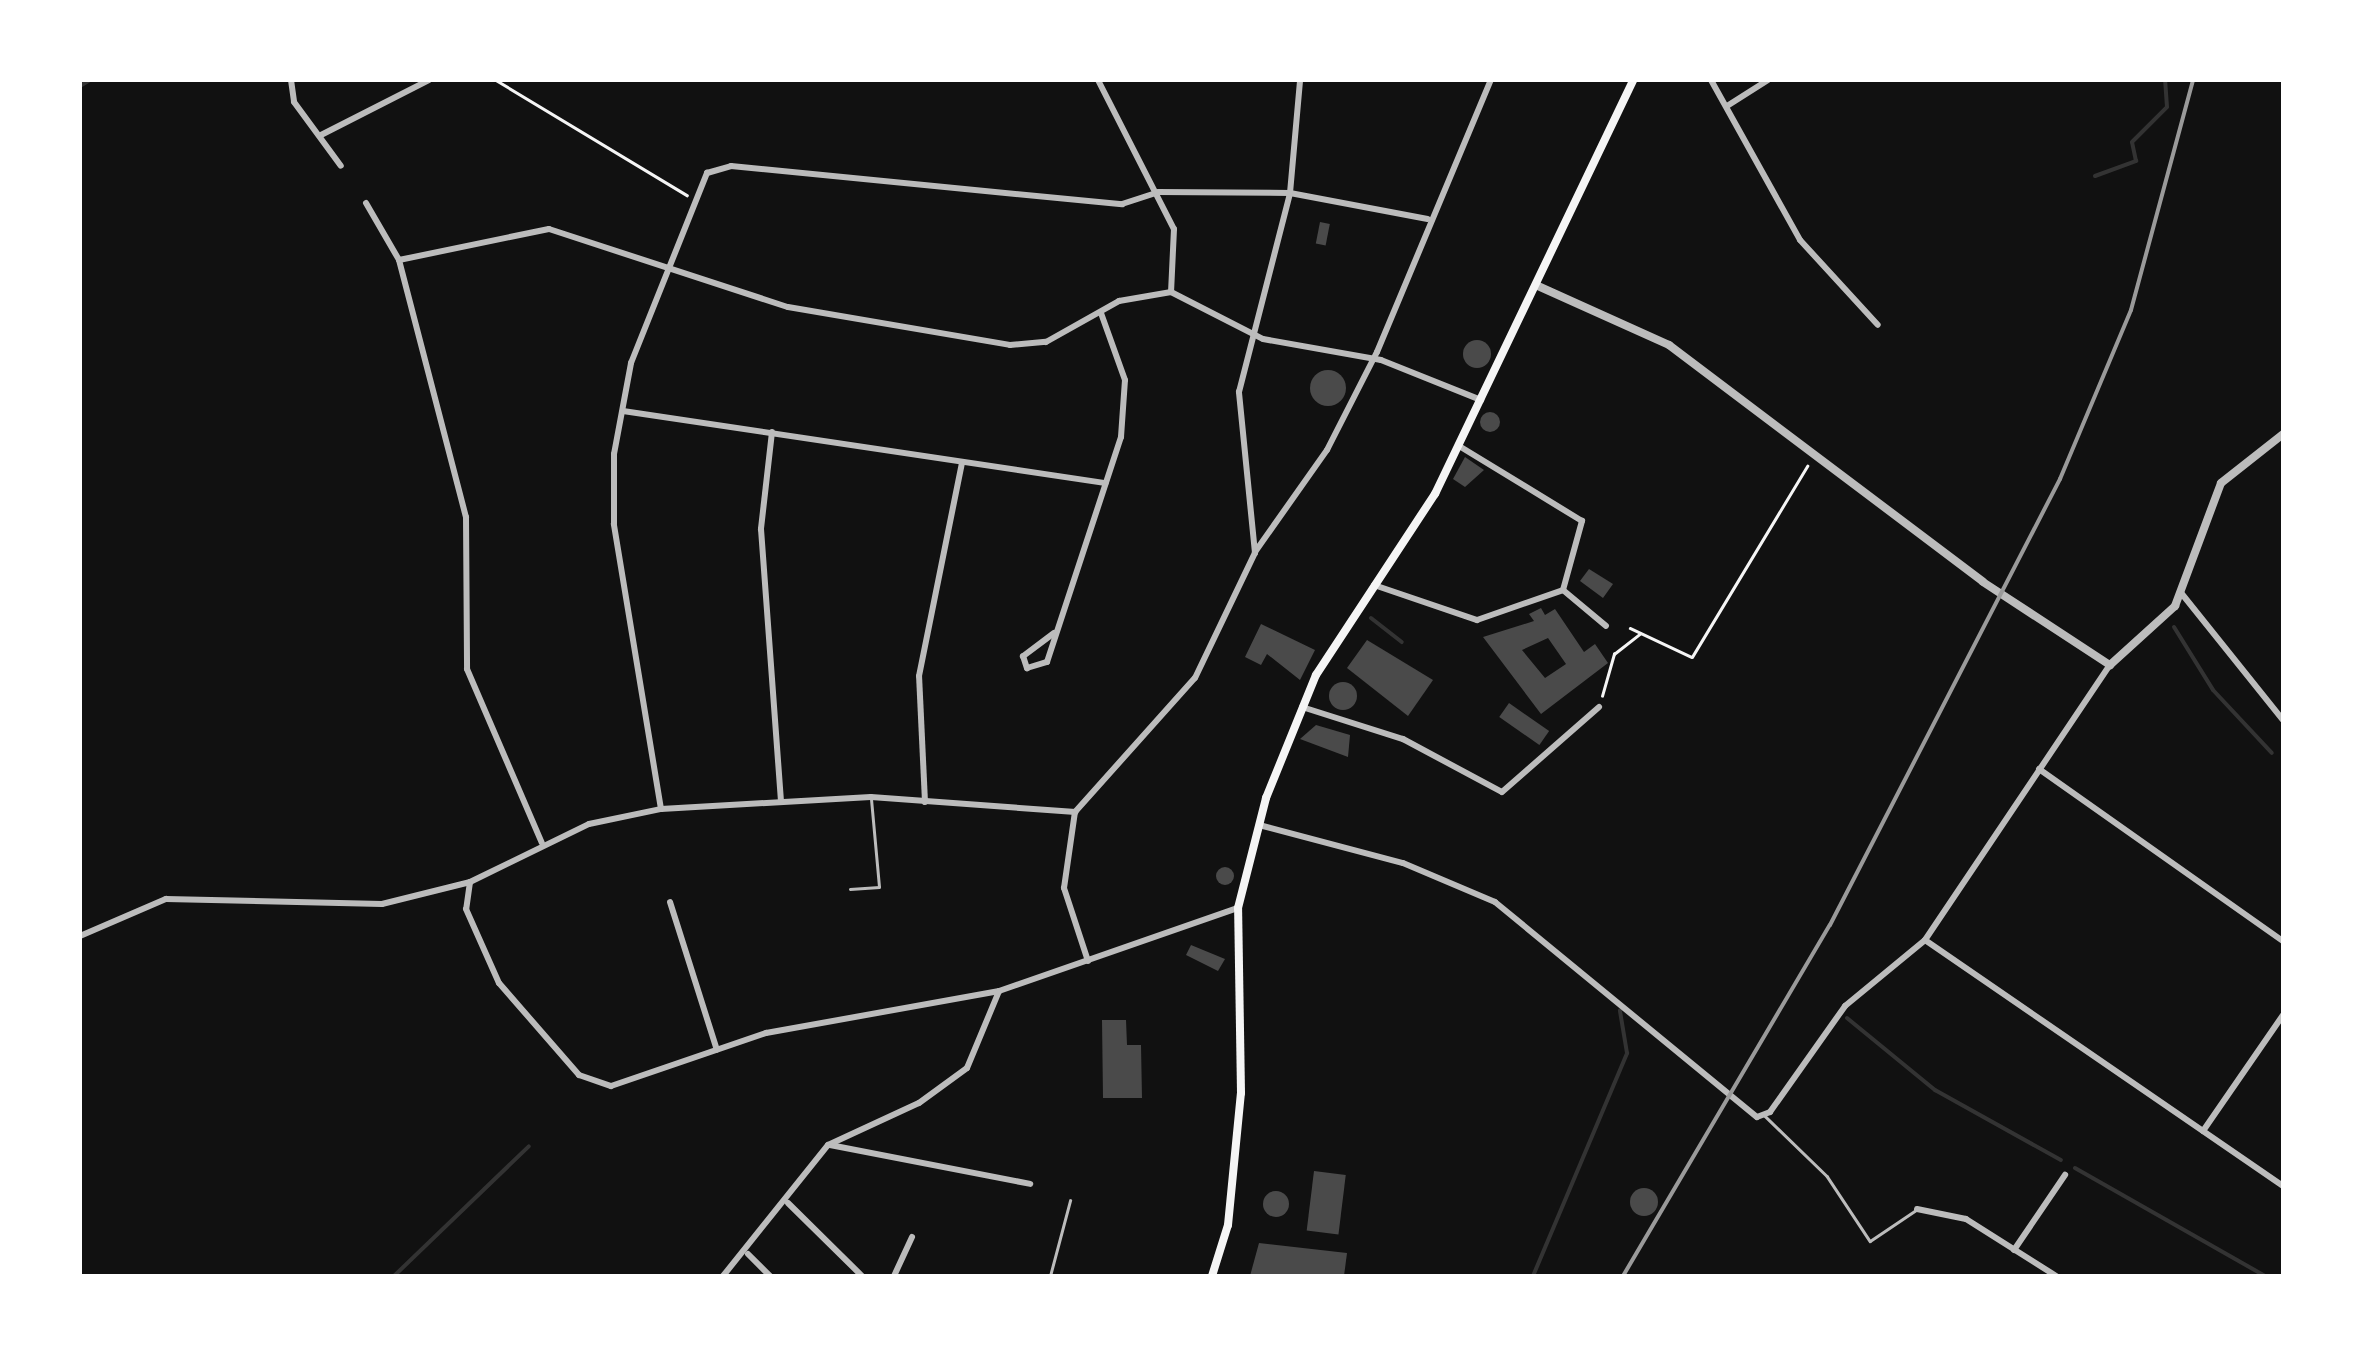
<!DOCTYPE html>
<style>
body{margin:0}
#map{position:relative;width:2363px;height:1356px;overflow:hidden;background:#111;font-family:Rubik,sans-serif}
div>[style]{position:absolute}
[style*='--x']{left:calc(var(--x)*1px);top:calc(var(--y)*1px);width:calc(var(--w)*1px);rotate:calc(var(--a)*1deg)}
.stream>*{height:4px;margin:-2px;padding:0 2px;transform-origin:2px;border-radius:2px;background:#333}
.building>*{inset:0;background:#4a4a4a;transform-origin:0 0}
.round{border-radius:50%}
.path>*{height:2.5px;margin:-1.25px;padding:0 1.25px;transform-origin:1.25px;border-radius:1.25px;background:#f5f5f5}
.service>*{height:2.5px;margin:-1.25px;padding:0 1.25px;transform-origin:1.25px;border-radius:1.25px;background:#bcbcbc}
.minor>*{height:6px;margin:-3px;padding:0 3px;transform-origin:3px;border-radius:3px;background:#bcbcbc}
.tertiary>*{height:8px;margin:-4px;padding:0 4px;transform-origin:4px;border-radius:4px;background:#bcbcbc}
.secondary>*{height:8px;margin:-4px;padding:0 4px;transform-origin:4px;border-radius:4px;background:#f5f5f5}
.rail>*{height:4px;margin:-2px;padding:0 2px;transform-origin:2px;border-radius:2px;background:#9a9a9a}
span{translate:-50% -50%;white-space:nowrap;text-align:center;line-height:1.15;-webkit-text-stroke:8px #fff;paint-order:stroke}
.frame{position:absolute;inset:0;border:82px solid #fff;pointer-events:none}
</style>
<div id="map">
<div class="stream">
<i style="--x:80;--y:86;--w:12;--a:-31"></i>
<i style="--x:2095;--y:176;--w:44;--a:-20.1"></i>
<i style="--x:2136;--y:161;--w:19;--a:-102"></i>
<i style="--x:2132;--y:142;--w:49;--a:-45"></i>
<i style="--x:2167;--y:107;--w:27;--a:-94"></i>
<i style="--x:1371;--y:618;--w:39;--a:38"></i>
<i style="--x:2174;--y:627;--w:74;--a:58.2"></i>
<i style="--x:2213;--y:690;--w:86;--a:46.9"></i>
<i style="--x:1847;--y:1018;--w:114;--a:39.3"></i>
<i style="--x:1935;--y:1090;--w:144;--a:29.1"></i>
<i style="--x:2075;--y:1168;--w:219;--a:29.6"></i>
<i style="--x:394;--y:1276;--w:187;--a:-43.9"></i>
<i style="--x:1533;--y:1276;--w:242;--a:-67.1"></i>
<i style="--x:1627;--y:1053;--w:43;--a:-99.5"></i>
</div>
<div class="building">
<i style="left:1320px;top:222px;width:10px;height:22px;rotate:11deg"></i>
<i class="round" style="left:1463px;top:340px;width:28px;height:28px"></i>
<i class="round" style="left:1310px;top:370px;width:36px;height:36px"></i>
<i class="round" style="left:1480px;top:412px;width:20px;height:20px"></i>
<i style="clip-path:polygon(1465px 457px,1484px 470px,1465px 487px,1453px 479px)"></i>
<i style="clip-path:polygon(1589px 569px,1613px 584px,1603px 598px,1580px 581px)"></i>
<i style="clip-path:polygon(evenodd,1541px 608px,1545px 615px,1555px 609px,1584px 652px,1595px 644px,1608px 663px,1541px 714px,1483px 637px,1534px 621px,1529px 614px,1541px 608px,1548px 638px,1566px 664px,1545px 678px,1522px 650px,1548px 638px)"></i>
<i style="clip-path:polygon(1261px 624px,1315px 650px,1300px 680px,1267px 654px,1261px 665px,1245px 657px)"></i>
<i style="clip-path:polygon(1367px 640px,1433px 680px,1408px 716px,1347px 668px)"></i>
<i class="round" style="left:1329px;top:682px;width:28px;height:28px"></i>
<i style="left:1509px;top:703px;width:49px;height:17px;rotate:35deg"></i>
<i style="clip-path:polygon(1316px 725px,1350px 735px,1348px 757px,1300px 739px)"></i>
<i class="round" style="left:1216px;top:867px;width:18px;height:18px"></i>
<i style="clip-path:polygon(1191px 945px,1225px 959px,1218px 971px,1186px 955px)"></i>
<i style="clip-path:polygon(1102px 1020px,1126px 1020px,1127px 1045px,1141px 1045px,1142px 1098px,1103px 1098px)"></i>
<i style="left:1314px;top:1171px;width:32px;height:60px;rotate:7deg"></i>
<i class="round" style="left:1630px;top:1188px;width:28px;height:28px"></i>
<i class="round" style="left:1263px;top:1191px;width:26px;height:26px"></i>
<i style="clip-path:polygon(1259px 1243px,1347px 1253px,1344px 1276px,1250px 1276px)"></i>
</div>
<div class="path">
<i style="--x:496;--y:80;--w:223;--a:31.1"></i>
<i style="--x:1630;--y:628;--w:68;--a:25.1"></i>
<i style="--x:1692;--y:657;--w:223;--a:-58.9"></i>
<i style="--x:1602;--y:696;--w:44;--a:-74.1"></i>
<i style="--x:1614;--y:654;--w:33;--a:-38"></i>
</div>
<div class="service">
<i style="--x:850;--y:889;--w:29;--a:-4"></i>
<i style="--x:879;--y:887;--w:88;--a:-95.2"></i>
<i style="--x:1764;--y:1115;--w:88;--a:44.1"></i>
<i style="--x:1827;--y:1176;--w:78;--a:56.5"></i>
<i style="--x:1870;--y:1241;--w:55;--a:-34"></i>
<i style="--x:1050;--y:1276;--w:78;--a:-75.1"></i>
</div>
<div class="minor">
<i style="--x:291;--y:80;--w:22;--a:82"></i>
<i style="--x:294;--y:102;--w:79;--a:53.7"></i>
<i style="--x:1098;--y:80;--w:167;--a:63"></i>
<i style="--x:1174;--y:229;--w:63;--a:92.7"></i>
<i style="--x:1711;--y:80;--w:183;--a:60.9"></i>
<i style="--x:1800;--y:240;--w:115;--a:47.5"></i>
<i style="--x:1727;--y:106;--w:49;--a:-32.4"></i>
<i style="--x:321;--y:135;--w:121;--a:-27"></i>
<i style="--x:366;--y:203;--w:66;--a:59.9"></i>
<i style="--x:399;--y:260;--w:266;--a:75.4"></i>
<i style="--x:466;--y:517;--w:152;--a:89.6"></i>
<i style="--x:467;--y:669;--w:189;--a:66.7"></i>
<i style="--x:399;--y:260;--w:153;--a:-11.7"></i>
<i style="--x:549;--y:229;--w:251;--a:18.1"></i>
<i style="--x:788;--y:307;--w:225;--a:9.7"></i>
<i style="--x:1010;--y:345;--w:36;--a:-5"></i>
<i style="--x:1046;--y:342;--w:84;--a:-29.3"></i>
<i style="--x:1119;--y:301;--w:53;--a:-9.8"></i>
<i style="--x:1171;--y:292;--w:103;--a:27.1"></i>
<i style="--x:1263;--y:339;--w:120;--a:10.1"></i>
<i style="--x:1381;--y:360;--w:108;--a:21.8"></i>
<i style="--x:623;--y:411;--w:488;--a:8.5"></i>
<i style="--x:772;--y:432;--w:98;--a:96.5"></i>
<i style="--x:761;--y:529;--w:273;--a:85.8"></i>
<i style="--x:1255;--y:552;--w:125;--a:-54.8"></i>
<i style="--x:1327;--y:450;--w:110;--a:-63"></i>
<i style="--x:1377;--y:352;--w:295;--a:-67.3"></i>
<i style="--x:1374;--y:585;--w:109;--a:18.8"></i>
<i style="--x:1477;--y:620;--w:91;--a:-19.2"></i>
<i style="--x:1563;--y:590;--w:72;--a:-74.6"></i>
<i style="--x:1582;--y:521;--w:144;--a:-148.6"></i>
<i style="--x:1563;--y:590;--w:56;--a:39.9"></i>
<i style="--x:2182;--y:594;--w:161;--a:51.3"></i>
<i style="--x:1054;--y:633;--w:39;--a:143"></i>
<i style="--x:1023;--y:656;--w:13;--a:72"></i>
<i style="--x:1027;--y:668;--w:21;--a:-17"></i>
<i style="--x:1047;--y:662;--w:237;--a:-71.8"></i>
<i style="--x:1121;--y:437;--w:57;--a:-86"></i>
<i style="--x:1125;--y:380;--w:71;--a:-109.7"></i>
<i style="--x:1302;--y:707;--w:106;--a:17.6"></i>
<i style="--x:1403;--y:739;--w:112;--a:28.2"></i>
<i style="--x:1502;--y:792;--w:129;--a:-41.2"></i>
<i style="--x:2039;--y:769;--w:299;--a:35.2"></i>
<i style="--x:925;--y:802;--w:126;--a:-92.7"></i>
<i style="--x:919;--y:676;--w:218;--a:-78.6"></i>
<i style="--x:661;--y:809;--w:289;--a:-99.4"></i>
<i style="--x:614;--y:524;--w:70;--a:-90"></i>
<i style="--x:614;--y:454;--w:93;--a:-79.4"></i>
<i style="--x:631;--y:363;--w:205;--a:-68.2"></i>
<i style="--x:707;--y:173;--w:25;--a:-16"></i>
<i style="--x:731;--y:166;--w:393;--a:5.6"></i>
<i style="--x:1122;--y:204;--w:38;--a:-18"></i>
<i style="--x:1158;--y:192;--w:132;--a:0.4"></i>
<i style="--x:1290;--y:193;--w:140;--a:10.7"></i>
<i style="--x:1259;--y:825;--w:149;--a:14.8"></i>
<i style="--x:1403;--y:863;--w:100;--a:23"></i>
<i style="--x:1495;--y:902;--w:339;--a:39.4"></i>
<i style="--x:1757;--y:1117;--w:14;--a:-21"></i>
<i style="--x:1770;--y:1112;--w:130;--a:-54.7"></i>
<i style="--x:1845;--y:1006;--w:104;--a:-39.5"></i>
<i style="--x:1925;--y:940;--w:331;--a:-56.1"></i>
<i style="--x:470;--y:882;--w:27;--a:98"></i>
<i style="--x:466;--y:909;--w:81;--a:66"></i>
<i style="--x:499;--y:983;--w:122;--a:49"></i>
<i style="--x:579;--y:1075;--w:34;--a:19"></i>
<i style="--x:611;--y:1086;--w:164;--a:-18.9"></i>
<i style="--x:766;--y:1033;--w:237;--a:-10.2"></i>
<i style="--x:999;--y:991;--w:253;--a:-19.2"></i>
<i style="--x:670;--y:902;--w:155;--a:72.4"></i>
<i style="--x:80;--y:936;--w:94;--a:-23.3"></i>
<i style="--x:166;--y:899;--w:216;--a:1.3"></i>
<i style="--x:382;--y:904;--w:91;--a:-14"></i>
<i style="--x:470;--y:882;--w:132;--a:-26"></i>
<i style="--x:589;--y:824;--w:74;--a:-11.8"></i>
<i style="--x:661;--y:809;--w:210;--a:-3.3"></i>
<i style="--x:871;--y:797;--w:205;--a:4.2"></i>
<i style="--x:1925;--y:940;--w:434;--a:34.5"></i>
<i style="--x:1088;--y:961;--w:77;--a:-108.2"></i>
<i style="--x:1064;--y:888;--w:77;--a:-81.8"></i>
<i style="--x:1075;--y:812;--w:180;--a:-48.2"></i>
<i style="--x:1195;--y:678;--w:139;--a:-64.4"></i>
<i style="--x:1255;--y:553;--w:162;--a:-95.7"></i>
<i style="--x:1239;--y:392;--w:205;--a:-75.6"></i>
<i style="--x:1290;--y:193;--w:113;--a:-84.9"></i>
<i style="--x:2203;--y:1131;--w:141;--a:-55.4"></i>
<i style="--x:830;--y:1145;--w:204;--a:11"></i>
<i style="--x:788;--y:1203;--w:104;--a:44.6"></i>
<i style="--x:1917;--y:1209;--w:50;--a:11.5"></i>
<i style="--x:1966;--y:1219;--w:107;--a:32.3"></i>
<i style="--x:2014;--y:1250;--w:91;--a:-55.8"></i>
<i style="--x:748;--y:1254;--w:31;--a:45"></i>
<i style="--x:723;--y:1276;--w:168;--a:-51.3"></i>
<i style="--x:828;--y:1145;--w:100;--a:-24.8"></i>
<i style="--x:919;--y:1103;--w:59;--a:-36.1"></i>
<i style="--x:967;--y:1068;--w:83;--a:-67.4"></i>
<i style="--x:894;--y:1276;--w:43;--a:-65.2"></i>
</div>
<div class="tertiary">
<i style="--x:1538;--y:286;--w:144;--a:24.2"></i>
<i style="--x:1669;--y:345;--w:393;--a:37"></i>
<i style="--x:1983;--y:582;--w:152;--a:33.2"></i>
<i style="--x:2110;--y:665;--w:88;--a:-42.2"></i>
<i style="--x:2175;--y:606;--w:131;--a:-69.5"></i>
<i style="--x:2221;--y:483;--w:79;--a:-38.3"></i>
</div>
<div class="secondary">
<i style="--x:1212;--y:1276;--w:53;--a:-72.6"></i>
<i style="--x:1228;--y:1225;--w:133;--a:-84.4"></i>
<i style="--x:1241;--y:1093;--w:185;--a:-90.9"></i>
<i style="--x:1238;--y:908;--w:114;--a:-75.7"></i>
<i style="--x:1266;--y:798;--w:133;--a:-67.9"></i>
<i style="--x:1316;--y:675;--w:217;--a:-56.7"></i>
<i style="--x:1435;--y:494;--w:459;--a:-64.4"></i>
</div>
<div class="rail">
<i style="--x:1623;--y:1276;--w:407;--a:-59.5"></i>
<i style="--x:1830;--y:925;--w:502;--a:-62.72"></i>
<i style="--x:2060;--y:479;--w:183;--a:-67.2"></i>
<i style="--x:2131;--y:310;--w:238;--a:-74.9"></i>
</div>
<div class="frame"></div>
</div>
